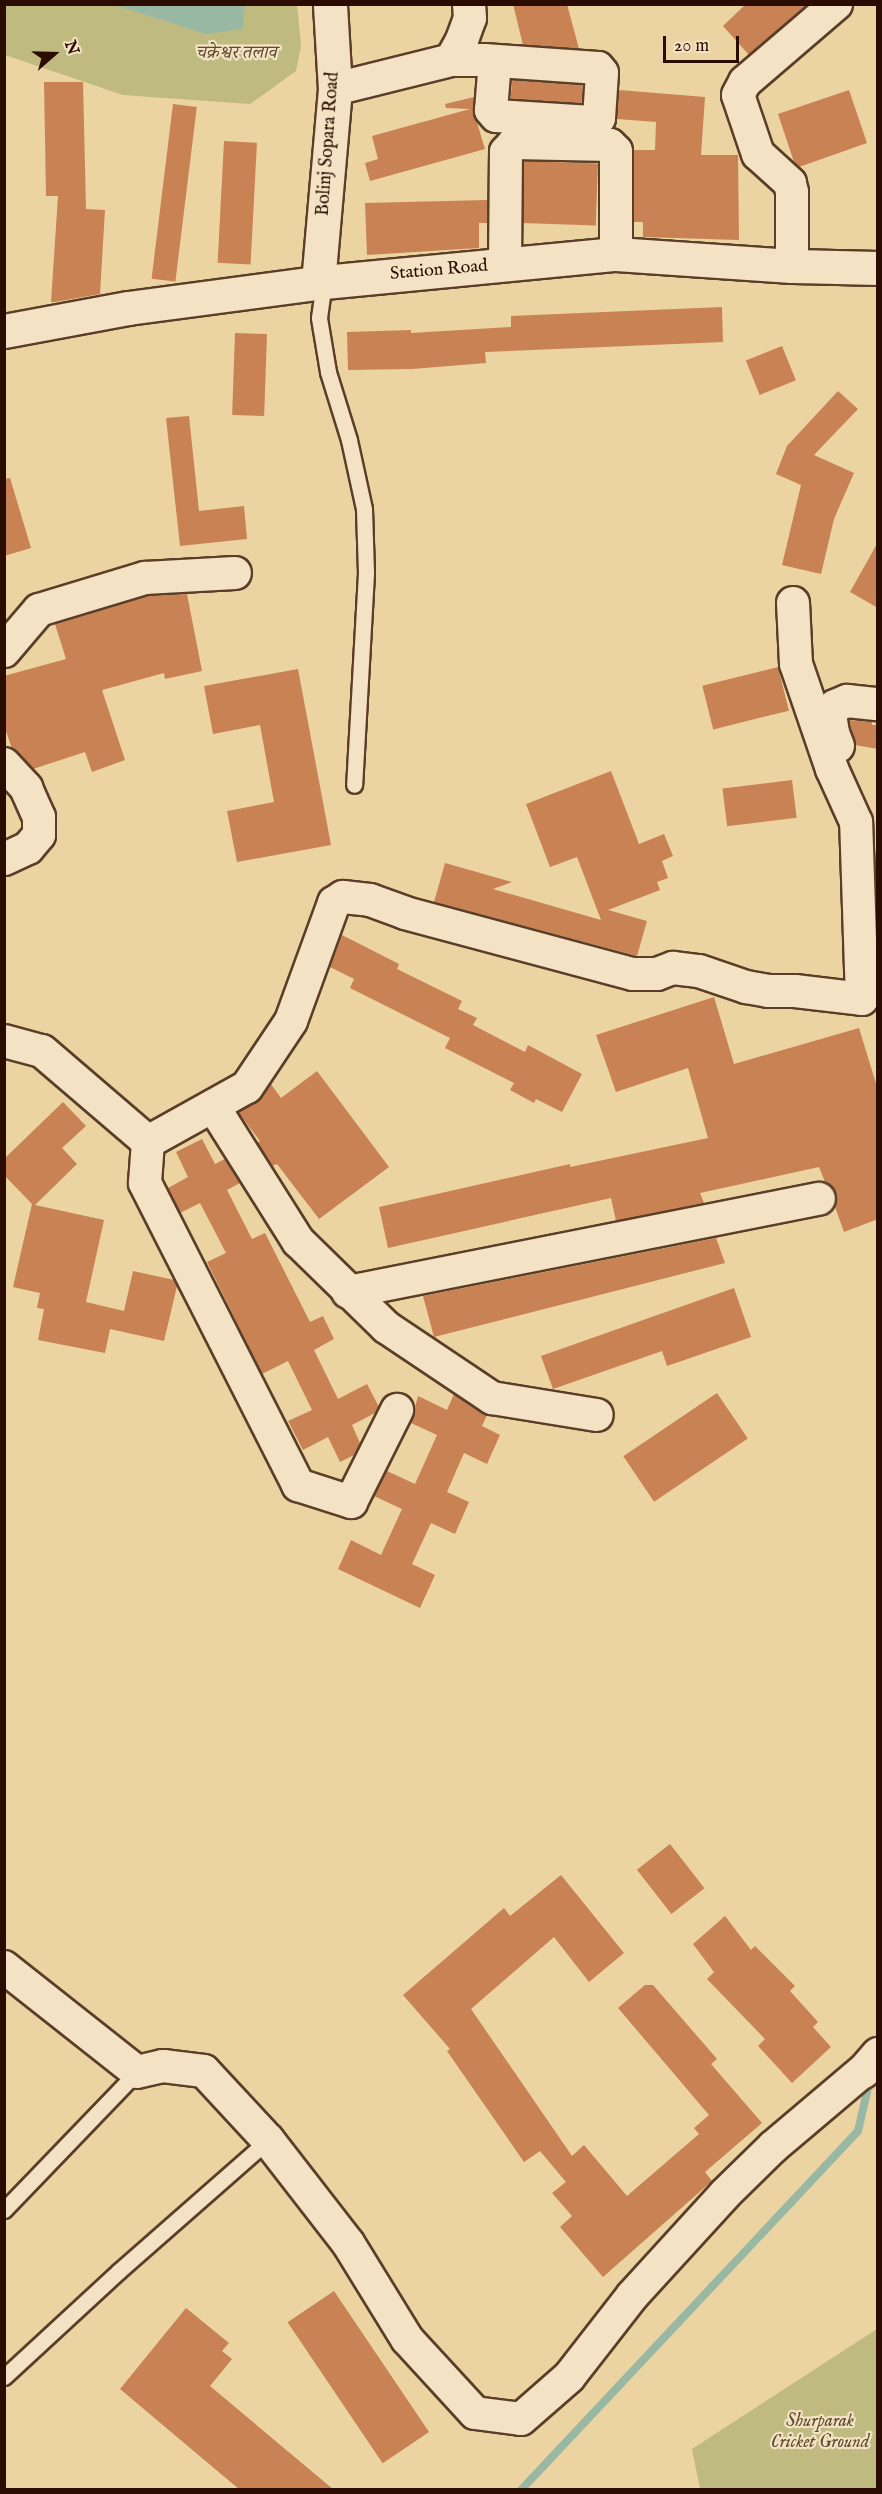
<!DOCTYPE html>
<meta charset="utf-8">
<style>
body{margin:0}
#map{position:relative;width:882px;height:2494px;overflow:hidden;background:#ecd3a2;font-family:"IM FELL English","Noto Serif Devanagari",serif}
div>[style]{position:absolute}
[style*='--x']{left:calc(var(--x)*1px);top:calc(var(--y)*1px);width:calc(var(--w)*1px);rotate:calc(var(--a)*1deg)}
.green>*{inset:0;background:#bfba7f}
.water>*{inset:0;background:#99b8a4}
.stream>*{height:8px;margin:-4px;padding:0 4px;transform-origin:4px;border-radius:4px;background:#99b8a4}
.building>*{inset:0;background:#c88254;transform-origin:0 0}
.roads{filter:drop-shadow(2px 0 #5a3e28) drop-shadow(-2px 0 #5a3e28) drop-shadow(0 2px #5a3e28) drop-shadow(0 -2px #5a3e28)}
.service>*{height:15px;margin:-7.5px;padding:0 7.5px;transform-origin:7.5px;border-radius:7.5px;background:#f3e2c3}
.minor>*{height:32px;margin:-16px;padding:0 16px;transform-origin:16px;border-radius:16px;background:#f3e2c3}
.tertiary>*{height:33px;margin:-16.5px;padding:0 16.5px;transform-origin:16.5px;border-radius:16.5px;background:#f3e2c3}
.secondary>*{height:33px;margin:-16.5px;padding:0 16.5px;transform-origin:16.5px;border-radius:16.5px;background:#f3e2c3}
span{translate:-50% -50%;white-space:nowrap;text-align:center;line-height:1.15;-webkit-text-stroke:4.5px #f3e2c3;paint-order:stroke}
.park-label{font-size:18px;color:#5e4a2c;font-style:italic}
.street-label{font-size:18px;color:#2a0d00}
.frame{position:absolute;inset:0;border:6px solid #2a0d00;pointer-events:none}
.north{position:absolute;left:24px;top:24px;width:60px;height:60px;-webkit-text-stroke:4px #f3e2c3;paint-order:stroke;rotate:70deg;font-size:16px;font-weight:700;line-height:24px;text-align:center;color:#2a0d00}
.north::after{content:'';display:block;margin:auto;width:21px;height:27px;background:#2a0d00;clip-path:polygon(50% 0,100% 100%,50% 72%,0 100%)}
.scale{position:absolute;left:663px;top:36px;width:76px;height:27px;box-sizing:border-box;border:3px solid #2a0d00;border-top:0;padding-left:8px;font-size:18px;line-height:21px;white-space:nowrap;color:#2a0d00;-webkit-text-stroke:4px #f3e2c3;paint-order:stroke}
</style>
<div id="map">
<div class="green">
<i style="clip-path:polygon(5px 4px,297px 5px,301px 46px,296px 71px,250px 104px,123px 95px,5px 55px)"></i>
<i style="clip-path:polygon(877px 2329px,877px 2489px,700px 2489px,692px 2449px)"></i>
</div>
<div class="water">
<i style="clip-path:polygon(115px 5px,245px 5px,243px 29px,206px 34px)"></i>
</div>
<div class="stream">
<i style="--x:521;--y:2490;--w:492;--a:-46.8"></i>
<i style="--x:858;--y:2131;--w:53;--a:-77"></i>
</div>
<div class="building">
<i style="clip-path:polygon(513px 4px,567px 4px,579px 49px,523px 45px)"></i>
<i style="clip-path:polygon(746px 4px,808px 4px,749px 55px,723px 26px)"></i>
<i style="left:512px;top:80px;width:71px;height:19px;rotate:4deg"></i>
<i style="clip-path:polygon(44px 82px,83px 82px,86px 209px,105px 210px,100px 294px,55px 302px,51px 302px,58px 196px,46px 196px)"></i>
<i style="clip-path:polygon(619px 90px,705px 97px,701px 155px,738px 155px,739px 240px,643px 237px,643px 222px,634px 222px,634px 150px,655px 150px,656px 122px,617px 119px)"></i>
<i style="clip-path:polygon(849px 90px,867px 143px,799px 167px,794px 162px,778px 114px)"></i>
<i style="clip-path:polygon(474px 97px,473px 109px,485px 149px,370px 181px,365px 163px,378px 159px,372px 136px,470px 109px,446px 108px,445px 104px)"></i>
<i style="left:173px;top:104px;width:24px;height:176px;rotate:7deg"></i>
<i style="left:224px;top:141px;width:33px;height:122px;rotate:3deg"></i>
<i style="left:524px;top:161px;width:74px;height:62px;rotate:2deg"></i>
<i style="clip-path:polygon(488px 200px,487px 223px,479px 223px,479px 248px,367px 255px,365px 203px)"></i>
<i style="clip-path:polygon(722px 307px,723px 342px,485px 352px,486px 363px,412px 369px,348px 370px,347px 332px,411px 330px,411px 333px,511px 327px,511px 316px)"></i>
<i style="left:235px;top:333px;width:32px;height:82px;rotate:2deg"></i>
<i style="left:782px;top:346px;width:37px;height:39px;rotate:68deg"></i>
<i style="clip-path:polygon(838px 391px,858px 409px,814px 455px,854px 473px,834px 519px,821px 574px,782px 565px,801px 485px,776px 474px,787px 446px)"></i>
<i style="clip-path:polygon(189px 416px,199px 511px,244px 506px,247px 539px,180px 546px,166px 418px)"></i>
<i style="clip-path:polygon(10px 478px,31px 548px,4px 556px,4px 479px)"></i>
<i style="clip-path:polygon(878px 542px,878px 608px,850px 592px)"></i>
<i style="clip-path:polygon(187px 594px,202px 671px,165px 679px,164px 673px,102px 690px,125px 760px,92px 772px,85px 752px,33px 769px,12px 749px,4px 725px,4px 676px,66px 659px,55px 624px,148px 596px)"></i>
<i style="left:778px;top:667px;width:45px;height:78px;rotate:76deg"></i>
<i style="clip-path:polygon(298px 669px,331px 845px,237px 862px,227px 811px,274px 802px,260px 725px,213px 734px,204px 686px)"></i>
<i style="clip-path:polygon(849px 720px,872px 722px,872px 725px,878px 725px,878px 749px,855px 745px)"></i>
<i style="clip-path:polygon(611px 771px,639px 844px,664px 834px,673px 856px,662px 861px,668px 878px,657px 882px,660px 890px,608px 910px,647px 921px,637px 956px,434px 902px,445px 863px,512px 882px,493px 889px,601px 920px,577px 857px,550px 867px,526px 804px)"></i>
<i style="left:792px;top:780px;width:38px;height:70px;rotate:83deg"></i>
<i style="clip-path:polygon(342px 935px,399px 964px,397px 969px,462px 1001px,458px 1009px,477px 1018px,473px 1025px,525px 1052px,528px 1045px,582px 1074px,562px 1112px,536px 1099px,534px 1103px,510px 1090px,514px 1083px,445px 1048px,450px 1038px,350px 988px,354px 979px,330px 967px)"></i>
<i style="clip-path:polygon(714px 997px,734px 1064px,859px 1028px,878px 1090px,878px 1219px,844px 1232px,835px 1207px,836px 1195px,832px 1187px,825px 1182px,819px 1167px,700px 1193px,704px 1203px,616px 1221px,611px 1198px,388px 1248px,379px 1207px,570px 1164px,570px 1167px,708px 1138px,688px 1068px,616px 1092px,596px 1035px)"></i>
<i style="clip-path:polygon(317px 1071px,389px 1167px,319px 1219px,277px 1164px,272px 1166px,257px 1143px,260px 1141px,238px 1112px,256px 1102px,271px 1084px,281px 1098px)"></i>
<i style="clip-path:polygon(63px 1102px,86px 1126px,62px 1148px,77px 1164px,35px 1205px,104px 1220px,86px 1302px,124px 1311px,133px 1271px,174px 1280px,177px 1286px,164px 1341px,110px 1329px,105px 1353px,38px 1340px,44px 1309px,37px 1308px,40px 1293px,13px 1287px,32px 1204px,4px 1175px,4px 1159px)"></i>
<i style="clip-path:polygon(202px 1139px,215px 1164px,225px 1159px,240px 1183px,227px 1190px,252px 1239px,265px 1233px,310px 1322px,323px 1316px,334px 1339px,314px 1350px,338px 1399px,367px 1384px,379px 1407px,375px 1413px,352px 1425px,360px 1443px,354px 1455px,340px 1462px,328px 1437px,303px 1450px,288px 1421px,312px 1410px,288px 1361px,262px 1374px,207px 1262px,226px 1253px,200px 1203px,180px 1213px,168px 1188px,188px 1177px,176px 1152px)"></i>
<i style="clip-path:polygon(716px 1238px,725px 1263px,434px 1337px,423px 1296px)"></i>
<i style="clip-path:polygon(734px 1288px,751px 1337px,667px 1366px,662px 1351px,553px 1389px,541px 1356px)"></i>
<i style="left:717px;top:1393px;width:55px;height:113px;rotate:56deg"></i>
<i style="clip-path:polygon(454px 1394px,487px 1415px,482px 1426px,500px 1435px,487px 1464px,464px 1453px,447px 1492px,469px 1502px,455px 1534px,431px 1523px,412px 1564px,435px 1575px,420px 1608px,338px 1569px,351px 1540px,381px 1555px,402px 1509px,374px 1496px,387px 1471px,415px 1484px,437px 1435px,411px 1423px,418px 1396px,447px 1410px)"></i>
<i style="left:670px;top:1844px;width:56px;height:42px;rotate:52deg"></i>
<i style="clip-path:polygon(561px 1875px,624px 1953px,589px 1982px,554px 1937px,471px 2009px,572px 2156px,584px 2145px,627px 2196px,699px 2134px,694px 2128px,709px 2115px,618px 2008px,645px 1985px,653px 1985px,717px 2059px,711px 2064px,762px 2123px,705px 2172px,712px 2181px,603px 2277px,560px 2227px,572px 2216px,552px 2193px,566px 2182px,540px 2151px,524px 2162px,447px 2051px,450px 2049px,403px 1995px,504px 1908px,510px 1916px)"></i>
<i style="clip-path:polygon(725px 1916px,751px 1950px,755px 1946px,795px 1986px,790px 1991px,818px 2022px,813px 2027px,831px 2047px,792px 2083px,758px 2046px,765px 2039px,707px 1979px,714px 1972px,693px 1944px)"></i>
<i style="left:334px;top:2291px;width:170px;height:56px;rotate:56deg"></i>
<i style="clip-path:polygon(186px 2308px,229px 2343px,222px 2351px,232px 2359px,210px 2386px,334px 2490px,240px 2490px,120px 2389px)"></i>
</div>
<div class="roads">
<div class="service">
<i style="--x:324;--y:282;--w:36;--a:98"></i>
<i style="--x:319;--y:318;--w:55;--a:80.5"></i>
<i style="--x:328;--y:372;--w:71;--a:72.8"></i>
<i style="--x:349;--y:440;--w:71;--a:77.7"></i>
<i style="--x:364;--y:509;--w:64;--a:88.2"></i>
<i style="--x:366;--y:573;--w:212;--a:93.2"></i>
<i style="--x:4;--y:2210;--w:192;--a:-46.1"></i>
<i style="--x:4;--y:2377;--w:156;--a:-42.7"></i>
<i style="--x:119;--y:2271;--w:198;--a:-41.3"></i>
</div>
<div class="minor">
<i style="--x:451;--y:60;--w:33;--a:0"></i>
<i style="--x:484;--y:60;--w:114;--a:4"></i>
<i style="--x:598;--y:68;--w:6;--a:51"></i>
<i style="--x:602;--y:73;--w:45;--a:93.8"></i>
<i style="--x:599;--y:118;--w:8;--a:150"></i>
<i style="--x:592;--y:122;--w:96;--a:-176.4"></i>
<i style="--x:496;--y:116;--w:8;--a:-130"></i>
<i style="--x:491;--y:110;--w:49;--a:-85.3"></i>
<i style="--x:335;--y:89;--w:120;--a:-14"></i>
<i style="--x:451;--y:60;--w:23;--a:-61"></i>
<i style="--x:462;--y:40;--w:23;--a:-70"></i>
<i style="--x:470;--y:18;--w:14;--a:-94"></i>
<i style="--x:505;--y:265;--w:113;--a:-89.5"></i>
<i style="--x:506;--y:152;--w:12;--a:-48"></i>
<i style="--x:514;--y:143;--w:96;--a:1.2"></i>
<i style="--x:610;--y:145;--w:8;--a:45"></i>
<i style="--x:616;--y:151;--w:103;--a:90"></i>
<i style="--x:792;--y:266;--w:74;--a:-90"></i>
<i style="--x:792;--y:192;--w:9;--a:-103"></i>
<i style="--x:790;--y:183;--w:43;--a:-137.8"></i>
<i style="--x:758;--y:154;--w:62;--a:-108.7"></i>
<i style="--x:738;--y:95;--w:15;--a:-62"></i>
<i style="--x:745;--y:82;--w:120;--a:-40.6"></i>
<i style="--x:4;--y:651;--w:54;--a:-49.5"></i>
<i style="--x:39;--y:610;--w:111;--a:-16.8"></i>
<i style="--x:145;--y:578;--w:90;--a:-3.2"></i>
<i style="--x:838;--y:746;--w:14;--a:-111"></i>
<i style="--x:833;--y:733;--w:18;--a:-99"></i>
<i style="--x:830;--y:715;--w:10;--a:-61"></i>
<i style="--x:835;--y:706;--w:13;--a:-23"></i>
<i style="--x:847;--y:701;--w:31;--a:6"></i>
<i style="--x:4;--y:764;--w:33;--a:47"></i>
<i style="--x:26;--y:788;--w:32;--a:66"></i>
<i style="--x:39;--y:817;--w:18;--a:90"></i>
<i style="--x:39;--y:835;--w:17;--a:130"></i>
<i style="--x:28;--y:848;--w:26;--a:155"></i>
<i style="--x:4;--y:1041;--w:39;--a:15"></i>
<i style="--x:42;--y:1051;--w:140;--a:40.6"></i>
<i style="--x:148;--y:1142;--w:113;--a:-29.1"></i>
<i style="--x:247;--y:1087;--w:79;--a:-56.3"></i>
<i style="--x:291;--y:1021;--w:126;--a:-70"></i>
<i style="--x:334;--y:903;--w:11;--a:-34"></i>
<i style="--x:343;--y:897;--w:27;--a:6"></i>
<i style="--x:370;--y:900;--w:37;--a:20"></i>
<i style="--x:405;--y:913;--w:236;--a:15"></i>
<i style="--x:633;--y:974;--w:24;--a:0"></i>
<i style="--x:657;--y:974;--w:17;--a:-21"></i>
<i style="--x:673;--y:968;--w:26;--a:7"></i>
<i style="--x:699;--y:971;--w:50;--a:18.8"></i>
<i style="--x:746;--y:987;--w:22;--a:10"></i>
<i style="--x:768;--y:991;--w:27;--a:0"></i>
<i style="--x:795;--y:991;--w:67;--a:6.8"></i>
<i style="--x:862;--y:999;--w:177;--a:-91.9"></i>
<i style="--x:856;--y:822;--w:58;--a:-114.4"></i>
<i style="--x:832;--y:769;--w:111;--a:-108.9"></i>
<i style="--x:796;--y:664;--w:61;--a:-92.8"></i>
<i style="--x:213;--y:1106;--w:160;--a:57.8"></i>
<i style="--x:298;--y:1241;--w:123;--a:44.3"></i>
<i style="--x:386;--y:1327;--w:128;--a:33.8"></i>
<i style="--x:492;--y:1398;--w:106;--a:9.2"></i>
<i style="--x:148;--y:1142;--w:41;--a:94.2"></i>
<i style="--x:145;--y:1183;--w:339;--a:63.1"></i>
<i style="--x:298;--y:1485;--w:56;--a:17.8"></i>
<i style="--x:351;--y:1502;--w:103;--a:-63.4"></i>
<i style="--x:348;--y:1292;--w:480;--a:-11.2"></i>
<i style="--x:4;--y:1967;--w:169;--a:38.3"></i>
<i style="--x:137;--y:2072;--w:27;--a:-13"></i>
<i style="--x:163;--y:2066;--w:41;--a:7"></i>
<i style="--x:204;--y:2071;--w:94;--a:47.2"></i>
<i style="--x:268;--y:2140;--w:130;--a:52.2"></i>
<i style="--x:348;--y:2243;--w:113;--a:58.4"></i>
<i style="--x:407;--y:2339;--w:100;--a:47.4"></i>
<i style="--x:475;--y:2413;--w:46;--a:7.4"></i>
<i style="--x:521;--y:2419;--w:64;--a:-41.2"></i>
<i style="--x:569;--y:2377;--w:103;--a:-52.1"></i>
<i style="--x:632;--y:2296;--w:138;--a:-47.6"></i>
<i style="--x:725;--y:2194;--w:67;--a:-44.4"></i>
<i style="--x:773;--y:2147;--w:118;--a:-40.2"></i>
</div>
<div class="tertiary">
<i style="--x:863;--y:2071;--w:23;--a:-49"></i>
</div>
<div class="secondary">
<i style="--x:318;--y:283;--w:195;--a:-85"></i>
<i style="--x:335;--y:89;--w:85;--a:-93.4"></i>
<i style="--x:4;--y:331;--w:126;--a:-10.5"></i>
<i style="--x:128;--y:308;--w:198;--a:-7.6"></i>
<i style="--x:324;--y:282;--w:293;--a:-5.5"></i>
<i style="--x:616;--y:254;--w:176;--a:3.9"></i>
<i style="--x:792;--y:266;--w:86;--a:1.3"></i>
</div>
</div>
<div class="park-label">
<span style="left:236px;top:54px">चक्रेश्वर तलाव</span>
<span style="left:820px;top:2433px">Shurparak<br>Cricket Ground</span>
</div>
<div class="street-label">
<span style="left:329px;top:144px;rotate:-86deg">Bolinj Sopara Road</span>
<span style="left:439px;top:271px;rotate:-5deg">Station Road</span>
</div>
<div class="frame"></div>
<div class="north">N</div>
<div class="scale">20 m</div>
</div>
